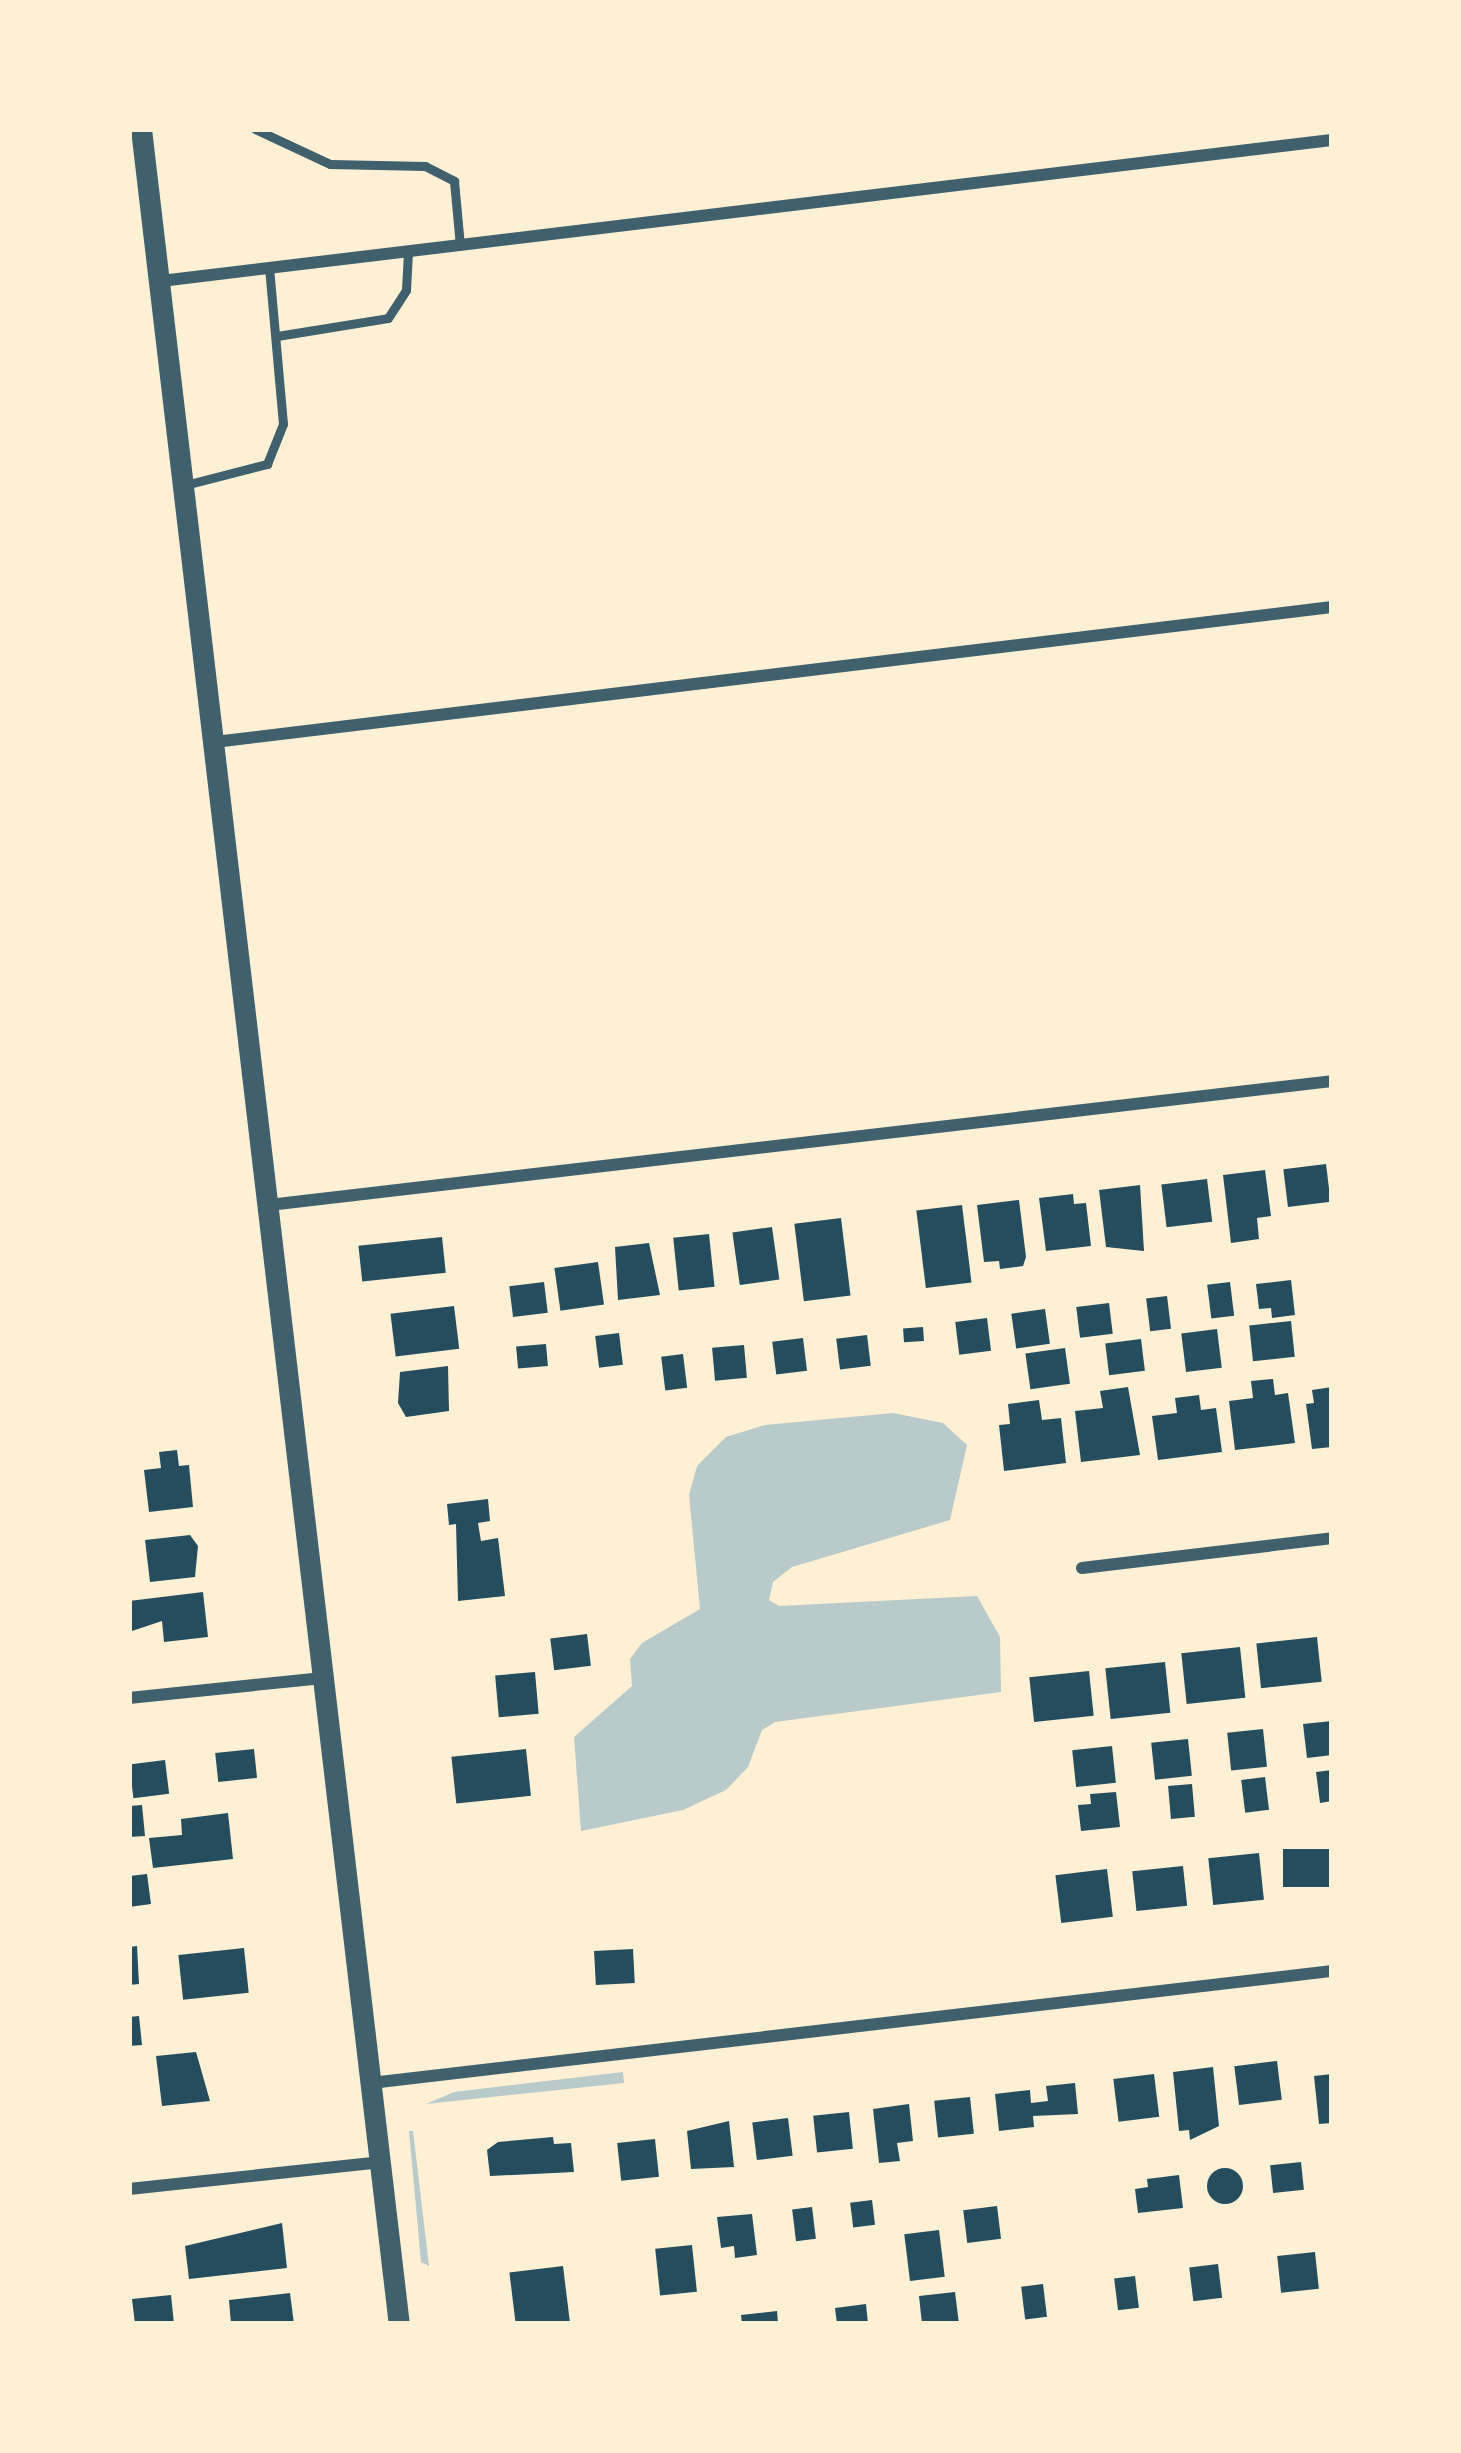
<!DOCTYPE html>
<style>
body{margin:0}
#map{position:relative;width:1461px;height:2453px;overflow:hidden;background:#fdf0d5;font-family:Quicksand,sans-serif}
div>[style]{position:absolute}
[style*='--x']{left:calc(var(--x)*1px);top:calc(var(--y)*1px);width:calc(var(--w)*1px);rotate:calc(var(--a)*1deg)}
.green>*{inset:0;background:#b9caca}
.building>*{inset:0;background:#264d5e;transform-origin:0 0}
.round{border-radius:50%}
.service>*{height:9px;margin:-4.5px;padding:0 4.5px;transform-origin:4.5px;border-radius:4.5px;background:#3f606c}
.minor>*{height:12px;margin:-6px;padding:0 6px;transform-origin:6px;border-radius:6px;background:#3f606c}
.tertiary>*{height:21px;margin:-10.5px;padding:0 10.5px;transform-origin:10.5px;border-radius:10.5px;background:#3f606c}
span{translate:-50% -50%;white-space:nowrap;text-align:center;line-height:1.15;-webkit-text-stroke:9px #fdf0d5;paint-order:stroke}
.frame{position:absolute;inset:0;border:132px solid #fdf0d5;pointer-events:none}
</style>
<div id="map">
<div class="green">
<i style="clip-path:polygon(893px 1413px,943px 1423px,967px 1445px,950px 1520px,792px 1567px,773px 1582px,769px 1600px,779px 1606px,977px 1596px,1000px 1637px,1001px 1692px,775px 1722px,762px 1730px,748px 1767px,726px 1790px,683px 1810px,581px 1831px,574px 1737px,632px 1686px,630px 1659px,642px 1643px,700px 1609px,689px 1495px,697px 1466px,726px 1437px,765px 1425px)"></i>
<i style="clip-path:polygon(623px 2072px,624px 2083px,426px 2104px,454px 2092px)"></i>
<i style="clip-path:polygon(409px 2131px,413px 2131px,429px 2266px,421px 2262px)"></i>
</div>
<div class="building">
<i style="left:1326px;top:1164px;width:38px;height:43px;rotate:83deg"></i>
<i style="clip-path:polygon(1265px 1170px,1271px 1216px,1257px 1218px,1259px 1239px,1231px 1243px,1223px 1175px)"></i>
<i style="left:1207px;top:1179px;width:43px;height:46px;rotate:83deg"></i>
<i style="clip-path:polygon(1140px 1185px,1144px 1251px,1106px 1247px,1099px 1190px)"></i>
<i style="clip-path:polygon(1073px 1194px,1074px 1204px,1086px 1203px,1091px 1246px,1046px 1251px,1039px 1198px)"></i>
<i style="clip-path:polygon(1019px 1200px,1026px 1257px,1023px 1266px,1000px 1269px,999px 1261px,984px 1262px,977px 1205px)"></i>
<i style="left:962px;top:1205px;width:78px;height:46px;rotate:83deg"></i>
<i style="left:841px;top:1218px;width:78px;height:47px;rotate:83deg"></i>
<i style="left:772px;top:1227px;width:53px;height:40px;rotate:82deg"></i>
<i style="left:709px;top:1234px;width:53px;height:36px;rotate:84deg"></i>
<i style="left:442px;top:1237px;width:36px;height:84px;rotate:84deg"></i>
<i style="clip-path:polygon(649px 1243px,660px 1295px,618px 1300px,615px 1247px)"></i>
<i style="left:598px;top:1262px;width:43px;height:44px;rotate:82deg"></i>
<i style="clip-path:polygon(1291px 1280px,1295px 1315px,1272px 1318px,1271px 1308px,1259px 1309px,1256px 1284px)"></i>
<i style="left:544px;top:1282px;width:31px;height:35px;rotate:83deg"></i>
<i style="left:1230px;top:1282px;width:34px;height:23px;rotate:83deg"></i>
<i style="left:1167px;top:1296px;width:33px;height:21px;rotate:83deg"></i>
<i style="left:1109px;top:1303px;width:31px;height:33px;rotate:83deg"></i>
<i style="left:454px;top:1306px;width:43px;height:64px;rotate:83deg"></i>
<i style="left:1045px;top:1309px;width:35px;height:34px;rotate:82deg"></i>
<i style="left:987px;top:1318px;width:33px;height:32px;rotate:83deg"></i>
<i style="left:1291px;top:1321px;width:36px;height:42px;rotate:84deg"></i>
<i style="left:923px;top:1327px;width:14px;height:20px;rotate:86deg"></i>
<i style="left:1217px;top:1329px;width:39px;height:36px;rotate:83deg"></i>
<i style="left:619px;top:1333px;width:32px;height:24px;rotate:83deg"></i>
<i style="left:867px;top:1335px;width:31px;height:31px;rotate:83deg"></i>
<i style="left:803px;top:1338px;width:33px;height:31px;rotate:83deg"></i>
<i style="left:1141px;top:1339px;width:32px;height:36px;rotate:83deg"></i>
<i style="left:546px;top:1344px;width:22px;height:30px;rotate:85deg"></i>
<i style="left:744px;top:1345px;width:33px;height:32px;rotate:85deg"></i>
<i style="left:1065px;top:1348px;width:36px;height:40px;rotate:82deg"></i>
<i style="left:683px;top:1354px;width:34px;height:22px;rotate:83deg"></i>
<i style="clip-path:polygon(448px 1366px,449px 1411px,406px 1417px,398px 1403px,400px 1372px)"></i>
<i style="clip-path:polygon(1273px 1379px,1275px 1395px,1288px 1393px,1295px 1443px,1235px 1450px,1229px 1401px,1253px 1398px,1251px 1381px)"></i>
<i style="clip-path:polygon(1128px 1387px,1140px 1455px,1081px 1462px,1075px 1411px,1103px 1408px,1100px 1391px)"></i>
<i style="clip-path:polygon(1332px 1387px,1332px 1447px,1312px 1449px,1306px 1404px,1314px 1403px,1312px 1390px)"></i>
<i style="clip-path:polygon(1199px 1395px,1201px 1410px,1216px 1408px,1222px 1452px,1158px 1460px,1152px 1416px,1177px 1413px,1175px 1398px)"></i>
<i style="clip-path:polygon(1039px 1400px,1042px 1420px,1061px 1418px,1066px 1463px,1004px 1471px,999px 1425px,1010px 1424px,1008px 1404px)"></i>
<i style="clip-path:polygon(177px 1450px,179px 1466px,189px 1465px,193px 1507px,149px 1512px,144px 1470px,161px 1468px,159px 1452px)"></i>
<i style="clip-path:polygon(488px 1499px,490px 1521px,478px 1523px,481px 1541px,498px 1538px,505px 1596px,458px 1601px,456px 1524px,449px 1525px,447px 1504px)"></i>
<i style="clip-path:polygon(190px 1535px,198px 1546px,195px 1577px,150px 1582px,145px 1540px)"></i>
<i style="clip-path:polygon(203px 1592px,208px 1637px,164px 1642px,162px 1621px,129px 1632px,129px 1601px)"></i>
<i style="left:587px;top:1634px;width:32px;height:37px;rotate:83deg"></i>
<i style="left:1317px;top:1637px;width:45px;height:61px;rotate:84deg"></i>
<i style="left:1240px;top:1647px;width:51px;height:59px;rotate:84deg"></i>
<i style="left:1165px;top:1662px;width:51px;height:60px;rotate:84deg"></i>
<i style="left:1089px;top:1671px;width:45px;height:60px;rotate:84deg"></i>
<i style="left:535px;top:1672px;width:42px;height:40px;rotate:85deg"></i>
<i style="clip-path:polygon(1332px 1721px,1332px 1755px,1307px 1758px,1303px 1724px)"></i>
<i style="left:1263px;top:1729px;width:38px;height:36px;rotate:84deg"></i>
<i style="left:1188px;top:1739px;width:37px;height:37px;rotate:84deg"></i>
<i style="left:1112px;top:1746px;width:37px;height:40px;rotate:84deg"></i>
<i style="left:254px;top:1749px;width:29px;height:39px;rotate:84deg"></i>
<i style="left:526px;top:1749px;width:47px;height:75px;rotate:84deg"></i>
<i style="left:165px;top:1760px;width:34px;height:36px;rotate:83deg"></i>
<i style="clip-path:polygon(1332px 1770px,1332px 1801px,1320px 1803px,1316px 1772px)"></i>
<i style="left:1265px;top:1777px;width:33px;height:24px;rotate:83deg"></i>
<i style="left:1192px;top:1784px;width:33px;height:24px;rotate:85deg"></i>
<i style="clip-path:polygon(1116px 1792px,1120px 1827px,1081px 1831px,1078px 1805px,1091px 1804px,1090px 1794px)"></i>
<i style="clip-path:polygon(142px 1805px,145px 1836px,129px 1837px,129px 1806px)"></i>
<i style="clip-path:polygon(228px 1813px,233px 1859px,153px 1868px,149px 1838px,182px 1835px,181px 1819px)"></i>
<i style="left:1332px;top:1849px;width:38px;height:49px;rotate:90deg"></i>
<i style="left:1259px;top:1853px;width:47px;height:51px;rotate:84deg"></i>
<i style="left:1183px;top:1866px;width:40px;height:51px;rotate:84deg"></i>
<i style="left:1107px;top:1869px;width:48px;height:52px;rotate:83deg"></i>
<i style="clip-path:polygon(147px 1874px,151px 1904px,129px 1907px,129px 1876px)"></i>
<i style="clip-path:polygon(137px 1946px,139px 1984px,129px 1985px,129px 1947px)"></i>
<i style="left:244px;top:1948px;width:45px;height:66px;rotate:84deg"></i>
<i style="left:633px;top:1949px;width:34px;height:39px;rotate:87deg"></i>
<i style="clip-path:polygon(139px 2016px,142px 2045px,129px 2046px,129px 2017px)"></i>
<i style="clip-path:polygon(196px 2052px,210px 2101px,162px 2106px,156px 2056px)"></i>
<i style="left:1277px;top:2061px;width:39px;height:43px;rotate:83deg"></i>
<i style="clip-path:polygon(1213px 2067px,1219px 2126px,1190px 2140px,1189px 2130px,1179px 2131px,1173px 2072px)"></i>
<i style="left:1154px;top:2074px;width:43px;height:41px;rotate:83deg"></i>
<i style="clip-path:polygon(1332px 2074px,1332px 2123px,1319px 2124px,1314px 2076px)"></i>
<i style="clip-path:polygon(1075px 2083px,1078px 2114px,1033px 2116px,1034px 2127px,999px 2131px,995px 2094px,1030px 2090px,1031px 2103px,1048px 2101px,1046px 2086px)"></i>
<i style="left:970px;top:2097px;width:37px;height:36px;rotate:84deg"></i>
<i style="clip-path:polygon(909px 2104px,913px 2141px,897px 2143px,900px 2161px,879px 2163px,873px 2109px)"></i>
<i style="left:849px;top:2112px;width:37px;height:36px;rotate:84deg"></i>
<i style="left:788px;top:2118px;width:38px;height:36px;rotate:83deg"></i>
<i style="clip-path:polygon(729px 2121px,734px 2167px,691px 2169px,687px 2131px)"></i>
<i style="clip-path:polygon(553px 2137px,554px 2144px,571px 2143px,574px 2172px,490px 2176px,487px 2150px,498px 2142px)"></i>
<i style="left:655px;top:2139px;width:38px;height:38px;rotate:84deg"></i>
<i style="left:1301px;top:2162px;width:28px;height:31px;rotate:84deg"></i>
<i class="round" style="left:1207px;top:2168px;width:36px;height:36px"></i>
<i style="clip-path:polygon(1179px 2175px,1183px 2208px,1138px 2213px,1135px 2189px,1148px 2187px,1147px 2179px)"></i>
<i style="left:872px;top:2200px;width:25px;height:22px;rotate:83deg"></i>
<i style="left:997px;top:2206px;width:33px;height:34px;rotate:83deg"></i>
<i style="left:812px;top:2207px;width:32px;height:20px;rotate:83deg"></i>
<i style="clip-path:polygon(752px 2214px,757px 2255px,735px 2258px,734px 2246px,721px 2248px,717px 2217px)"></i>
<i style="clip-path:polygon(282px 2223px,287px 2268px,189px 2279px,185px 2246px)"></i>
<i style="left:939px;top:2230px;width:47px;height:35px;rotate:83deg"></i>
<i style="left:692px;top:2245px;width:47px;height:37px;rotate:84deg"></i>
<i style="left:1315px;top:2252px;width:37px;height:38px;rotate:84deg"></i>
<i style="left:1218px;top:2264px;width:34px;height:29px;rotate:83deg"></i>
<i style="left:563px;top:2266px;width:58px;height:54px;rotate:83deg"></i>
<i style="left:1135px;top:2276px;width:32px;height:21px;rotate:83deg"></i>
<i style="left:1043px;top:2284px;width:33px;height:22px;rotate:83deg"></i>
<i style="clip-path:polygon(955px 2292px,959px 2324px,922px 2324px,919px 2296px)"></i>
<i style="clip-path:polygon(290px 2293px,294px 2324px,231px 2324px,229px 2300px)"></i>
<i style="clip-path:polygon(171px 2295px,174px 2324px,135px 2324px,132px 2299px)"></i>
<i style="clip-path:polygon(866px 2304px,868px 2324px,837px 2324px,835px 2308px)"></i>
<i style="clip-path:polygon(777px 2311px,778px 2324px,742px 2324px,741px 2315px)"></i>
</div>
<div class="service">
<i style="--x:255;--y:129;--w:83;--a:25"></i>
<i style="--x:330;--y:164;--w:95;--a:1.2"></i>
<i style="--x:425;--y:166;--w:33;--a:27"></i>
<i style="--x:454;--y:181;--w:65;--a:84.7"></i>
<i style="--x:277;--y:336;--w:112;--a:-9.2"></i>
<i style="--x:388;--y:318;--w:33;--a:-57"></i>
<i style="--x:406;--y:290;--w:38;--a:-87"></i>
<i style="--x:185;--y:485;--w:85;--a:-14.4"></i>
<i style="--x:267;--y:464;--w:43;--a:-68.2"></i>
<i style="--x:283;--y:424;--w:157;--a:-95.1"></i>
</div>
<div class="minor">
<i style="--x:161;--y:281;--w:1179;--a:-6.87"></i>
<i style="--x:215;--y:742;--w:1125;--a:-6.89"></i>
<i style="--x:269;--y:1205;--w:1070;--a:-6.65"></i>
<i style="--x:1082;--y:1568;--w:252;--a:-6.8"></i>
<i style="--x:129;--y:1698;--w:195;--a:-5.9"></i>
<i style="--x:371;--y:2083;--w:968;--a:-6.65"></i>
<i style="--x:129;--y:2189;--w:252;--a:-6.1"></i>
</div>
<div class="tertiary">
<i style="--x:141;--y:129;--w:2210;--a:83.3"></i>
</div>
<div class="frame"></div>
</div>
